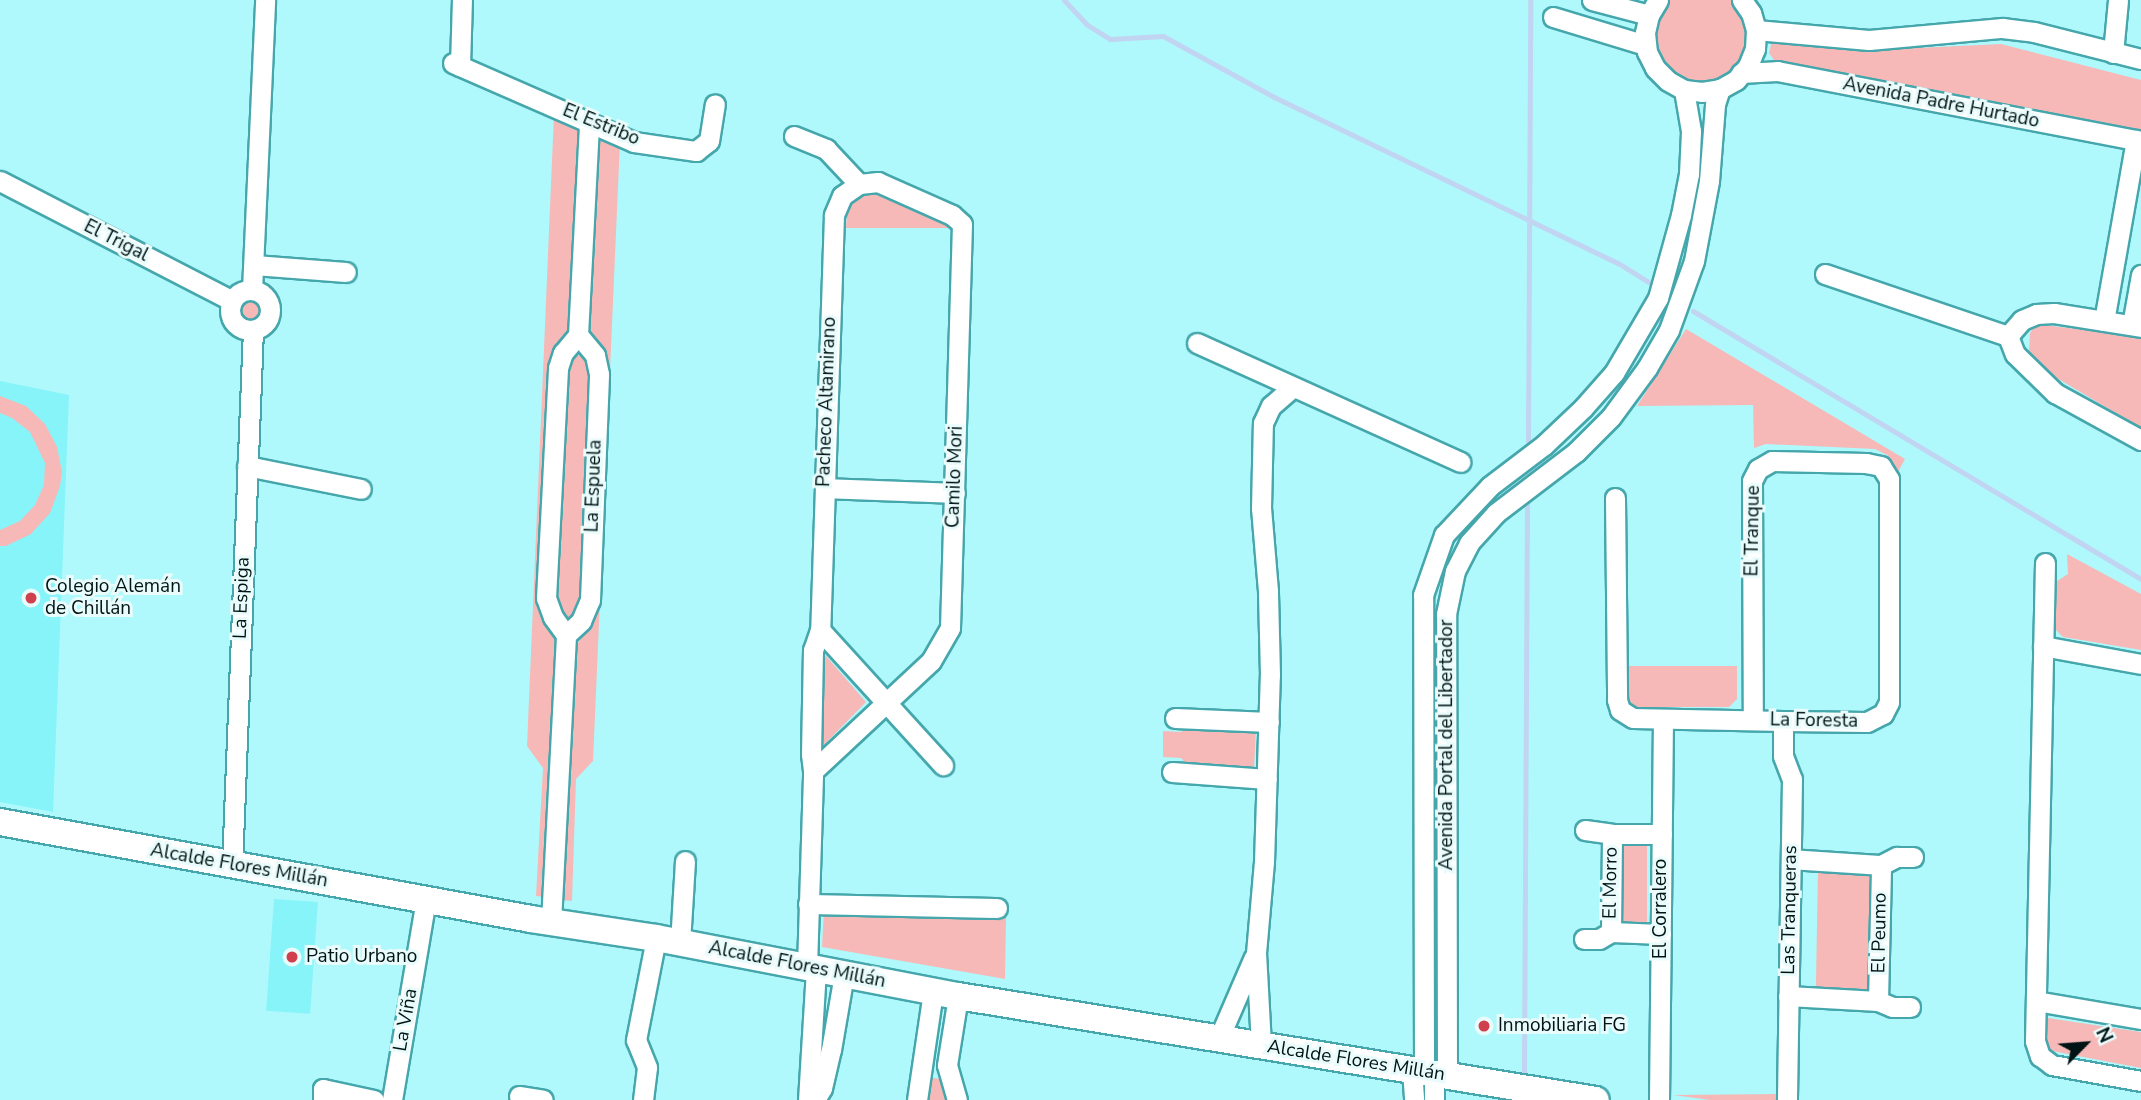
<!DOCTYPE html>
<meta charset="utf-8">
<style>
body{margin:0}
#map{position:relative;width:2141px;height:1100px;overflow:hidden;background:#aff9fc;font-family:"Nunito Sans",sans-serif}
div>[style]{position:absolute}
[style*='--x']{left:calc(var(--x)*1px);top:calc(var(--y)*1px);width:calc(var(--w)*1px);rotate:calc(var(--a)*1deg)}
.built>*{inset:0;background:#86f4f9;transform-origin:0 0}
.green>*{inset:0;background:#f6b9b8;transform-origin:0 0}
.round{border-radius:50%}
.stream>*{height:5px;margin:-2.5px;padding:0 2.5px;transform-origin:2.5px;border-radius:2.5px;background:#c1d4f1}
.roads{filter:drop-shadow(2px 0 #45a7ac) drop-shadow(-2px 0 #45a7ac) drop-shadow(0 2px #45a7ac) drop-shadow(0 -2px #45a7ac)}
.street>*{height:19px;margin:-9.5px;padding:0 9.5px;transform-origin:9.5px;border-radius:9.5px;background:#fff}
.street>.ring{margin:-9.5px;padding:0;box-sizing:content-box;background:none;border:19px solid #fff;border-radius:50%}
.secondary>*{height:26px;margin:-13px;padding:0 13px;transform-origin:13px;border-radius:13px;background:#fff}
.dots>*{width:19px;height:19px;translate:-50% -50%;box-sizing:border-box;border:4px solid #e9fbfb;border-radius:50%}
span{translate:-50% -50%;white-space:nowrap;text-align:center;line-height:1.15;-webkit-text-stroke:6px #e9fbfb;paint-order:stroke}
.street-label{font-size:19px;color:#011415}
.poi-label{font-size:19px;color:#011415}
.left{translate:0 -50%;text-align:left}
.north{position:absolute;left:2050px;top:1009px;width:70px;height:70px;-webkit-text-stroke:5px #e9fbfb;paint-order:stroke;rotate:65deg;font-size:19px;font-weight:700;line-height:28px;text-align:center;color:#011415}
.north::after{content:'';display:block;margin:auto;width:24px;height:32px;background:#011415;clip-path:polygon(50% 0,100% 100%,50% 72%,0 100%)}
</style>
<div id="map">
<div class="built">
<i style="clip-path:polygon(0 381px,69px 395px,53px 812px,0 802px)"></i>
<i style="left:274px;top:899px;width:44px;height:112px;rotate:4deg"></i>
</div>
<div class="green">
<i style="clip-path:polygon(1667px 0,1735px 0,1745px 12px,1751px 43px,1736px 74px,1705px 88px,1671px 79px,1652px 51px,1654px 18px)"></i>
<i style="clip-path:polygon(1777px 39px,1853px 51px,2001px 44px,2141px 80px,2141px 134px,1776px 63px,1769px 53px,1772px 41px)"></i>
<i style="clip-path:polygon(554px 114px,581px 125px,572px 331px,541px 611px,558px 648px,546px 897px,536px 896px,543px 768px,527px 746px)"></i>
<i style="clip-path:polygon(597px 139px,620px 141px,593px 761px,576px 779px,572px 901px,563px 900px,576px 646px,593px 619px,605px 359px,589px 333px)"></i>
<i style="clip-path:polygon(877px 194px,953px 228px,846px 228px,847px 211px,854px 201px,864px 195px)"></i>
<i class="round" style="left:237px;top:295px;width:28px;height:28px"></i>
<i style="clip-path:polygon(2036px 324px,2141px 337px,2141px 428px,2050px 374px,2029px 353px,2030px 333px)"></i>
<i style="clip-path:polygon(1686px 329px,1905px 459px,1898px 472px,1887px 455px,1875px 449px,1766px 444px,1754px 448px,1753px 405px,1637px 406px)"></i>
<i style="clip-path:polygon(575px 355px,586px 356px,591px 364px,580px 610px,575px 618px,562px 618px,557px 607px,568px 360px)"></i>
<i style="clip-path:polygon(0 396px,26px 406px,45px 424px,57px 447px,62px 472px,60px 486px,50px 513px,31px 534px,6px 546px,0 546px,0 530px,20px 521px,35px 505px,44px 485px,45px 463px,30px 432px,12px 418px,0 413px)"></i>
<i style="clip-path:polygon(2067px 554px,2141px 594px,2141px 650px,2063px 637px,2056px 630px,2054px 583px,2068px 574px)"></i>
<i style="clip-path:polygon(819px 648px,866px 702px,816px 753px)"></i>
<i style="clip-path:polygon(1627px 666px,1737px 666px,1737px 699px,1729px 707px,1634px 707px,1627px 697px)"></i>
<i style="clip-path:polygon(1191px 724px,1256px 727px,1254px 770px,1188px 766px,1181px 758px,1163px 757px,1163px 731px,1181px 732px)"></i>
<i style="left:1619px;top:846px;width:28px;height:77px"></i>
<i style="left:1818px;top:867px;width:59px;height:128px;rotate:1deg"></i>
<i style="clip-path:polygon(824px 910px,1006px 916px,1005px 979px,822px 947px)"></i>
<i style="clip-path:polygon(2048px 1018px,2141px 1032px,2141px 1068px,2052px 1051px,2046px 1042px)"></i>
<i style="clip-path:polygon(927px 1077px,941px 1079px,948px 1100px,924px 1100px)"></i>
<i style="clip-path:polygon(1782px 1094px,1782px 1100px,1710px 1100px,1673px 1095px)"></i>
</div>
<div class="stream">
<i style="--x:1064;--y:0;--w:33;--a:47"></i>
<i style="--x:1086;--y:24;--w:28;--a:32"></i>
<i style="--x:1110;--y:39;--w:53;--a:-3.2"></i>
<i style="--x:1163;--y:36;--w:127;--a:28.8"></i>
<i style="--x:1274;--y:97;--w:382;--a:25.8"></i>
<i style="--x:1618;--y:263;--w:38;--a:32"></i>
<i style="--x:1693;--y:311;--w:522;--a:30.89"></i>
<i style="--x:1528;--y:441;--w:441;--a:-89.7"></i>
<i style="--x:1524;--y:1073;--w:575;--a:-89.7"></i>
</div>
<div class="roads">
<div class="street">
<i style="--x:1592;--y:0;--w:59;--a:14.7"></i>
<i style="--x:1658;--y:0;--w:17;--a:121"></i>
<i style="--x:1649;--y:15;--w:18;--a:103"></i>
<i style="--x:1645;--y:33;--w:19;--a:84"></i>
<i style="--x:1647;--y:52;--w:18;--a:63"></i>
<i style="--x:1655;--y:68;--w:18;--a:45"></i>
<i style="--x:1668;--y:81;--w:18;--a:29"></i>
<i style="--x:1684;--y:90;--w:18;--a:6"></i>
<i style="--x:1702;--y:92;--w:18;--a:-9"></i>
<i style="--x:1720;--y:89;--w:18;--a:-29"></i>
<i style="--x:1736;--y:80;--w:18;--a:-49"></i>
<i style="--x:1748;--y:66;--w:18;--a:-68"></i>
<i style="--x:1755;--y:49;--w:19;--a:-87"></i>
<i style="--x:1756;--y:30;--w:18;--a:-106"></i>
<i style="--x:1751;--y:13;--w:16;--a:-125"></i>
<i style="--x:1553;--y:17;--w:97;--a:16.8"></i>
<i style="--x:1756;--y:30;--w:113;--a:5.1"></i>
<i style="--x:1869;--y:40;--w:134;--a:-5.2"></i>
<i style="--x:2002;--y:28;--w:32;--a:7"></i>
<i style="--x:2034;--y:32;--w:110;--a:14.2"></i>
<i style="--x:2113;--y:53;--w:53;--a:-84.6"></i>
<i style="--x:453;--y:63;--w:197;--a:23.6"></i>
<i style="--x:634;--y:142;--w:63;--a:8.3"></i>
<i style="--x:696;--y:151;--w:16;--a:-38"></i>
<i style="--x:709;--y:141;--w:37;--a:-81"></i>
<i style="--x:460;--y:66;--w:66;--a:-88.3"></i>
<i style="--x:1741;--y:73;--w:36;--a:-3"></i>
<i style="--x:1777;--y:71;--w:371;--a:10.9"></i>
<i style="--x:794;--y:136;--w:35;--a:22"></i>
<i style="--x:826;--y:149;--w:48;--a:46.7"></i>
<i style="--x:0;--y:181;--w:261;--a:27.3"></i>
<i style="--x:254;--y:265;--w:92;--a:4.4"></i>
<i style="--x:1825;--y:274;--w:193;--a:18.7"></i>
<i style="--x:252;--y:290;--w:290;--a:-87.4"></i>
<i class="ring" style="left:230px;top:290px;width:21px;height:21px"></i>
<i style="--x:2104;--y:321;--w:184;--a:-80"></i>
<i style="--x:2132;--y:325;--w:51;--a:-79.8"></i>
<i style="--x:2008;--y:336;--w:19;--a:69"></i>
<i style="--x:2015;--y:354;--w:56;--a:44.3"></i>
<i style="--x:2055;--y:393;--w:98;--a:28.7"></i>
<i style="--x:2008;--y:336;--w:21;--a:-49"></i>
<i style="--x:2022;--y:320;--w:15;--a:-23"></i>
<i style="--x:2036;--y:314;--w:18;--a:-3"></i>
<i style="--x:2054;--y:313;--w:88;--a:9.1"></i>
<i style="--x:1197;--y:343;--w:289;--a:24.3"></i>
<i style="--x:247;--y:466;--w:116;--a:11.4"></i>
<i style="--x:825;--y:488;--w:130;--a:2.2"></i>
<i style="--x:1615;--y:498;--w:202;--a:89.4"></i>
<i style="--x:1617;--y:700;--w:10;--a:73"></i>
<i style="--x:1620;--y:710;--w:15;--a:32"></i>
<i style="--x:1633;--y:718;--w:150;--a:1.1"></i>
<i style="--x:1783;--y:721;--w:84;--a:0.7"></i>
<i style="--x:1867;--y:722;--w:18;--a:-27"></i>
<i style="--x:1883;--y:714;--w:13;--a:-63"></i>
<i style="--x:1889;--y:702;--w:223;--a:-90"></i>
<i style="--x:1889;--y:479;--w:15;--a:-122"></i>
<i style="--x:1881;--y:466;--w:15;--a:-169"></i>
<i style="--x:1866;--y:463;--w:94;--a:-178.8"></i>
<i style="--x:1772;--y:461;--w:16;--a:150"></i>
<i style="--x:1758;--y:469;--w:13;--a:117"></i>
<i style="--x:1752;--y:481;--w:239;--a:89.8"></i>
<i style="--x:2045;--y:563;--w:478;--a:91.2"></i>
<i style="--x:2035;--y:1041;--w:16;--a:72"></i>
<i style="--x:2040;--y:1056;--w:15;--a:37"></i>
<i style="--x:2052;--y:1065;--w:90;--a:10.2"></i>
<i style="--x:820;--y:630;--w:183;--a:47.7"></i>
<i style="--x:566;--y:635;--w:21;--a:-43"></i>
<i style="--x:581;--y:621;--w:23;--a:-67"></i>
<i style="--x:590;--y:600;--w:226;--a:-87.7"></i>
<i style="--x:599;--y:374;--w:19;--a:-102"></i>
<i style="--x:595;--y:355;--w:26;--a:-130"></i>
<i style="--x:2043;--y:646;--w:100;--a:10.4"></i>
<i style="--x:1175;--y:718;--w:94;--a:2.4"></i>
<i style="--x:1783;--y:721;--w:35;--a:90"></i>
<i style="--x:1783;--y:756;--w:25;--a:69"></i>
<i style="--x:1792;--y:779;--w:321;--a:90.9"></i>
<i style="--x:1172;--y:772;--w:95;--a:4.2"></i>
<i style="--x:1585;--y:830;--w:27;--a:8"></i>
<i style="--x:1881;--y:865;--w:18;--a:-27"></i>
<i style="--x:1897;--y:857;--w:16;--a:0"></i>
<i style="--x:232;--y:866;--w:536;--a:-87.76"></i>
<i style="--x:808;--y:904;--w:189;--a:1.2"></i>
<i style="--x:551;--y:922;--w:287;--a:-87"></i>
<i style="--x:566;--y:635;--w:22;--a:-126"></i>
<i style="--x:553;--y:617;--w:20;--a:-110"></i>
<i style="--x:546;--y:598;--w:230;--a:-87"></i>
<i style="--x:558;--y:368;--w:16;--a:-72"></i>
<i style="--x:563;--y:353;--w:23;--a:-50"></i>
<i style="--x:578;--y:335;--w:213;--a:-87"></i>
<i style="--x:1661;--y:934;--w:50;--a:-177.7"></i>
<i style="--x:1611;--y:932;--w:98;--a:-89.4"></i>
<i style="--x:1612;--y:834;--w:50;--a:0"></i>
<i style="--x:1584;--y:939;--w:15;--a:0"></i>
<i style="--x:1599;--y:939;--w:14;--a:-30"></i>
<i style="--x:680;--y:943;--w:82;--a:-86.5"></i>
<i style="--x:807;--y:967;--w:196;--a:-88.2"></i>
<i style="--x:813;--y:771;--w:161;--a:-43"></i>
<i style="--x:931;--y:661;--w:38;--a:-60"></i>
<i style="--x:950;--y:628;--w:404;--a:-88.3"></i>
<i style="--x:962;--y:224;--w:13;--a:-138"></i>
<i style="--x:952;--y:215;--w:81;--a:-156"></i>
<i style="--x:878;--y:182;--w:19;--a:174"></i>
<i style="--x:859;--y:184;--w:21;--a:145"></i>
<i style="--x:842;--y:196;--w:21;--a:113"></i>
<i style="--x:834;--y:215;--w:415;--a:91.9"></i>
<i style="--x:820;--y:630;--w:21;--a:109"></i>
<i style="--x:813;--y:650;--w:104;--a:91.1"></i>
<i style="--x:811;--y:754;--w:17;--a:83"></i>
<i style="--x:1788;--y:996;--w:90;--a:3.2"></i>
<i style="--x:1878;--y:1001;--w:136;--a:-88.7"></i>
<i style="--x:1881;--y:865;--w:90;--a:-176.2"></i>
<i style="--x:1878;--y:1001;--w:15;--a:23"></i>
<i style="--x:1892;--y:1007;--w:18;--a:0"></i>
<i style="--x:2036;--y:1001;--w:107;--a:9.7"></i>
<i style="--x:1219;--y:1038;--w:88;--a:-66.6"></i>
<i style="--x:1261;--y:1045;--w:92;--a:-93.1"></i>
<i style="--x:1256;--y:953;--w:91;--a:-85"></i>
<i style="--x:1264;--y:862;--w:187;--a:-88.2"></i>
<i style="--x:1270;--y:675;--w:84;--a:-91.4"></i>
<i style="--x:1268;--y:591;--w:83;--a:-94.8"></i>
<i style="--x:1261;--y:508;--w:85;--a:-88.7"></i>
<i style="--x:1263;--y:423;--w:19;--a:-65"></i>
<i style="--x:1271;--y:406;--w:29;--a:-41"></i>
<i style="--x:1412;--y:1069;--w:31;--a:86"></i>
<i style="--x:1424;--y:1071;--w:476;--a:-90.1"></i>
<i style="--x:1423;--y:595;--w:64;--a:-70.7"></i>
<i style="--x:1444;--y:535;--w:67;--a:-46.8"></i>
<i style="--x:1490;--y:486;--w:68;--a:-37.2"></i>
<i style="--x:1544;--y:445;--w:54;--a:-43.5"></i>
<i style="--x:1583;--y:408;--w:47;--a:-48.5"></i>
<i style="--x:1614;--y:373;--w:87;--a:-59.6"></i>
<i style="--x:1658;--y:298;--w:86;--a:-74.5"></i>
<i style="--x:1681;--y:215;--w:42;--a:-79"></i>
<i style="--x:1689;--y:174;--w:43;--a:-87.3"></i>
<i style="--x:1691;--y:131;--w:42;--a:-99.7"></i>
<i style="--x:1434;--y:1073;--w:27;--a:90"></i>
<i style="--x:1447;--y:1075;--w:461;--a:-90.1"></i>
<i style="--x:1446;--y:614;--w:44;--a:-78.2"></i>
<i style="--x:1455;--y:571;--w:31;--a:-63"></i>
<i style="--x:1469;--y:543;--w:40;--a:-48"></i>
<i style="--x:1496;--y:513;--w:101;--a:-37.3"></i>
<i style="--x:1576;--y:452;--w:49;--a:-45"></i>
<i style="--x:1611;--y:417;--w:61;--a:-53.7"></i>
<i style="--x:1647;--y:368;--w:44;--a:-59.9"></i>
<i style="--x:1669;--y:330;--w:73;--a:-70.1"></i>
<i style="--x:1694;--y:261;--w:81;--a:-79.4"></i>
<i style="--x:1709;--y:181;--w:77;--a:-85.5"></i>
<i style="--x:1715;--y:104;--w:16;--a:-72"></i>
<i style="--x:519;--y:1096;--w:24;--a:9"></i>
<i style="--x:323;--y:1100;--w:11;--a:-90"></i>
<i style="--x:323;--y:1089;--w:52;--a:12.2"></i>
<i style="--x:392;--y:1100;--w:203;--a:-80.4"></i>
<i style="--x:643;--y:1100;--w:33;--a:-83"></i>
<i style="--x:647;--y:1067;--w:29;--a:-112"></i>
<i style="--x:636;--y:1040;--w:104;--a:-78.9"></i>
<i style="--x:808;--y:1100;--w:131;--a:-86.5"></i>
<i style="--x:815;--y:1100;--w:14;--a:-60"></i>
<i style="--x:822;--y:1088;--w:39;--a:-77"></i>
<i style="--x:831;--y:1050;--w:77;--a:-80.3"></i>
<i style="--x:917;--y:1100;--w:110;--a:-81.6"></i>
<i style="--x:957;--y:1100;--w:36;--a:-106"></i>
<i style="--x:947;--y:1065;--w:70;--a:-80.9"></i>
<i style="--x:1659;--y:1100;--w:381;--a:-89.4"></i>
</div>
<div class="secondary">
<i style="--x:0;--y:822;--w:540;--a:10.35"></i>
<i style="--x:531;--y:919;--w:126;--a:8.6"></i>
<i style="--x:656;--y:938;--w:308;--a:10.9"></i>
<i style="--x:958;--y:996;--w:646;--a:9.26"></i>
</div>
</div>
<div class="dots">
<i style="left:31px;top:598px;background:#cf3f4c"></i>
<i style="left:292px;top:957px;background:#cf3f4c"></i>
<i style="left:1484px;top:1026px;background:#cf3f4c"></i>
</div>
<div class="street-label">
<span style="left:1941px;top:103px;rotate:11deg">Avenida Padre Hurtado</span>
<span style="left:601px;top:125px;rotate:22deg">El Estribo</span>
<span style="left:116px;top:241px;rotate:27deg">El Trigal</span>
<span style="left:827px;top:402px;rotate:-88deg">Pacheco Altamirano</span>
<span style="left:955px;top:477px;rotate:-88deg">Camilo Mori</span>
<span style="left:594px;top:486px;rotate:-88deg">La Espuela</span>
<span style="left:1753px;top:531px;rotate:-89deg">El Tranque</span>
<span style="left:242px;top:598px;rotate:-88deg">La Espiga</span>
<span style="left:1814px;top:721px;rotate:1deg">La Foresta</span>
<span style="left:1447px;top:745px;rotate:-90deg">Avenida Portal del Libertador</span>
<span style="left:239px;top:866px;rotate:10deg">Alcalde Flores Millán</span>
<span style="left:1611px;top:883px;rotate:-89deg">El Morro</span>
<span style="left:1661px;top:909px;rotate:-90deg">El Corralero</span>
<span style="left:1790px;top:910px;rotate:-89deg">Las Tranqueras</span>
<span style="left:1880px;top:933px;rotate:-89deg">El Peumo</span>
<span style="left:797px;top:965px;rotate:11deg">Alcalde Flores Millán</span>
<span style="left:406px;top:1020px;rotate:-80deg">La Viña</span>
<span style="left:1356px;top:1061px;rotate:9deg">Alcalde Flores Millán</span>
</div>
<div class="poi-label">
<span class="left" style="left:45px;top:598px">Colegio Alemán<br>de Chillán</span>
<span class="left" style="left:306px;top:957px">Patio Urbano</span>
<span class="left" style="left:1498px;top:1026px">Inmobiliaria FG</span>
</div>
<div class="north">N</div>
</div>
